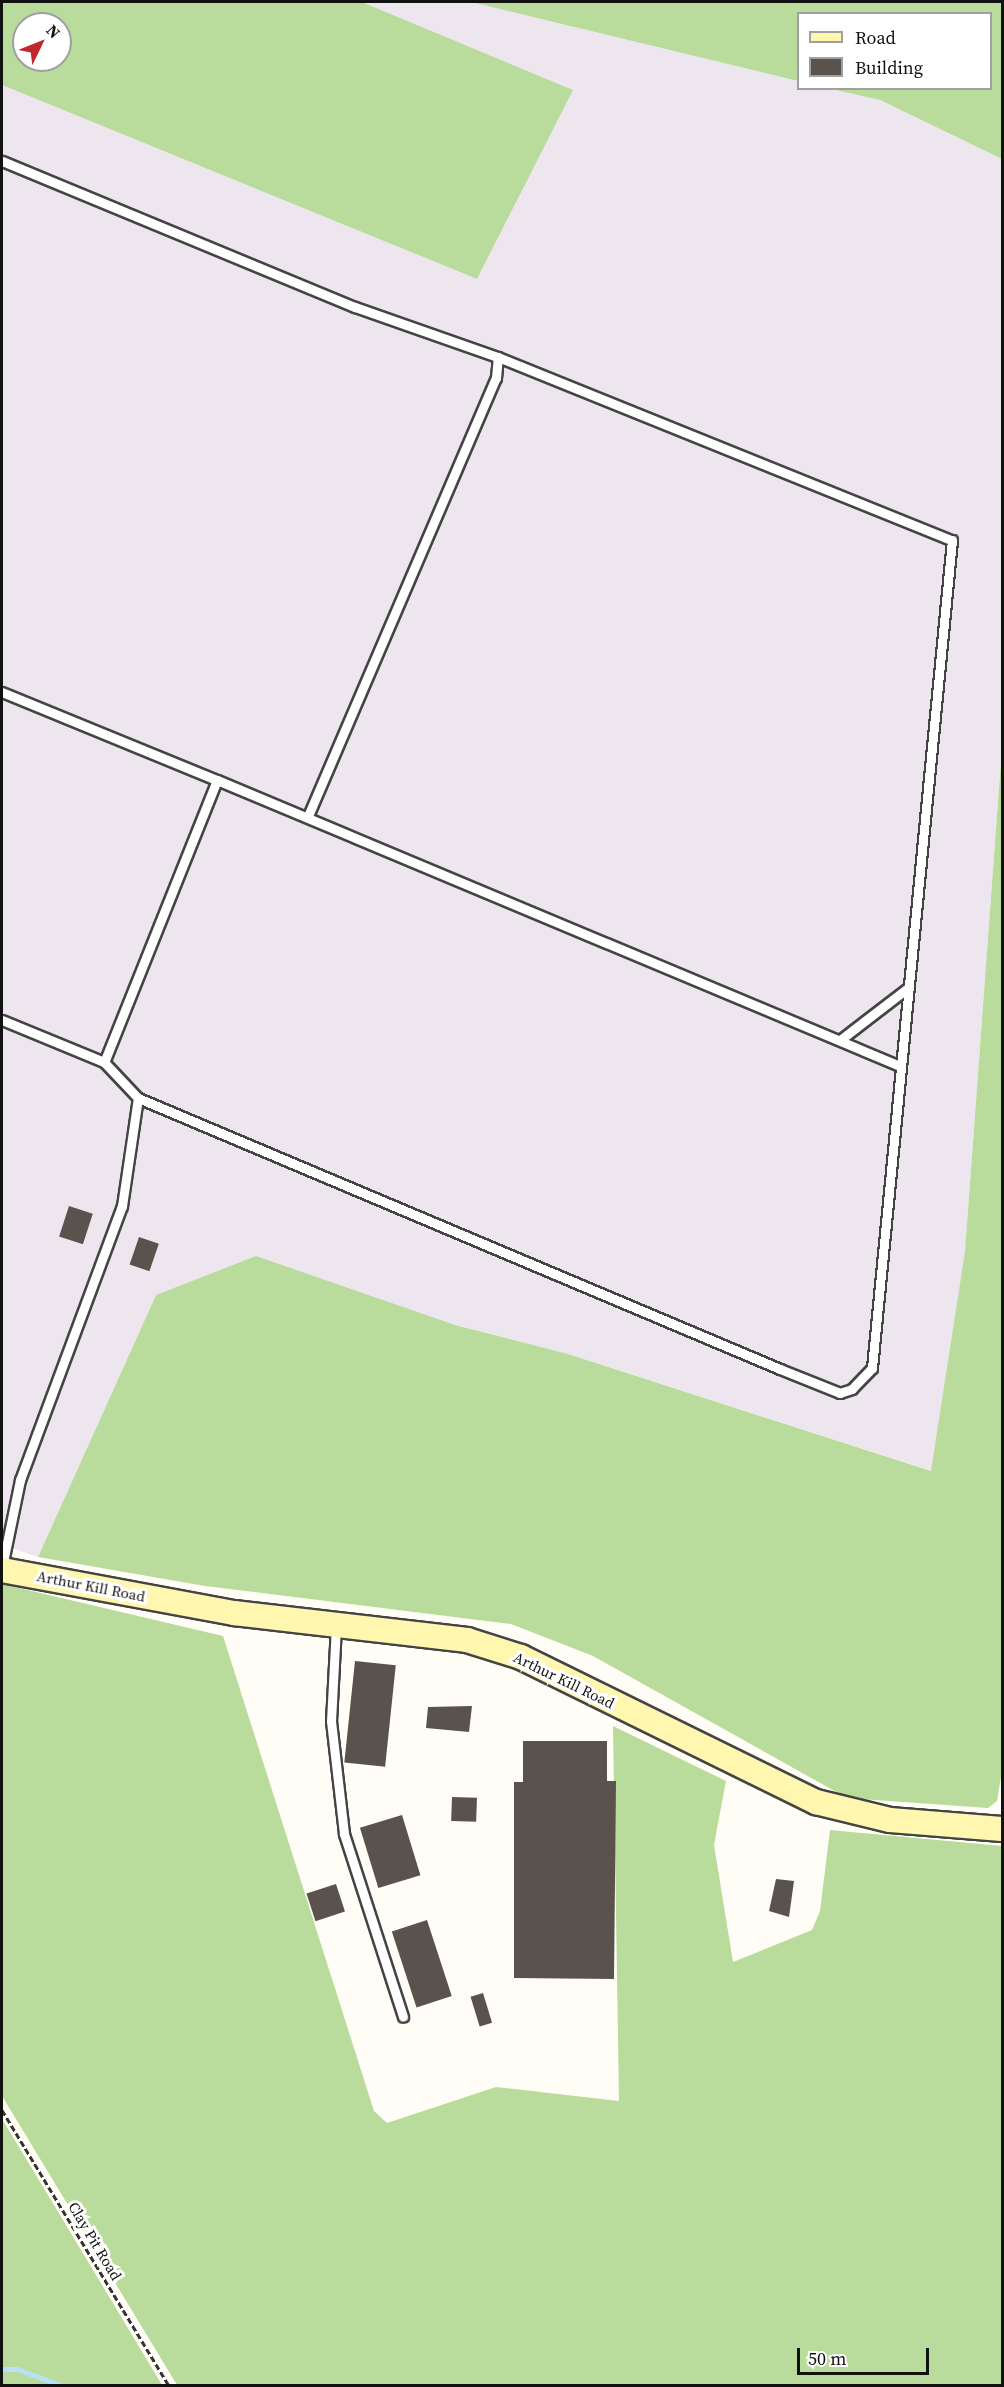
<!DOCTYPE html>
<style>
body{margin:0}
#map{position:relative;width:1004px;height:2387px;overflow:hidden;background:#fffdf5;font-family:"Source Serif 4",serif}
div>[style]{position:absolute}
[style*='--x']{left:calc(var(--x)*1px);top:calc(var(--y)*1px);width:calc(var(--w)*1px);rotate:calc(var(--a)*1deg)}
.industrial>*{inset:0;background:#eee6ef}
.forest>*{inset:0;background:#b9dc9c}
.stream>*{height:5px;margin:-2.5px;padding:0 2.5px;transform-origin:2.5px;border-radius:2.5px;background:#b9e0f7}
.building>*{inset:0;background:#5a524d;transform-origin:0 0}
.path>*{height:3px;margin-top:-1.5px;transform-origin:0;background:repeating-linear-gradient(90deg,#333 0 6px,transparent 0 9px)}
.roads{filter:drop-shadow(2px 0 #444) drop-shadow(-2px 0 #444) drop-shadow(0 2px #444) drop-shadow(0 -2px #444)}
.lane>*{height:9px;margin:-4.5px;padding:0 4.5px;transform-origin:4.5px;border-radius:4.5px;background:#fff}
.secondary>*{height:24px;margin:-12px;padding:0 12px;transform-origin:12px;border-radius:12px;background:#fff6b0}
span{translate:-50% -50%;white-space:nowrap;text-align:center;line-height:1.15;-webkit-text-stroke:6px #fff;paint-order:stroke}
.street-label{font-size:15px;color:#111}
.frame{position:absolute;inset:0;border:3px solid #111;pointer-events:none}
.legend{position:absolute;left:797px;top:12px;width:195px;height:78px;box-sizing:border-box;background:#fff;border:2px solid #a0a0a0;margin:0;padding:8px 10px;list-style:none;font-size:18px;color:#111}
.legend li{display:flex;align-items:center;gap:12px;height:30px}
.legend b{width:30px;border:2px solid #a0a0a0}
.north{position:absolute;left:12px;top:12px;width:60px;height:60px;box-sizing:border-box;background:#fff;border:2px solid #a0a0a0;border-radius:50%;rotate:47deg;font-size:16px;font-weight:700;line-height:24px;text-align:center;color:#111}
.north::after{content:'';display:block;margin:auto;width:21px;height:27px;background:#c4262e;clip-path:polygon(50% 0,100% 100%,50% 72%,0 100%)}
.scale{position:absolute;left:797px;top:2348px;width:132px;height:27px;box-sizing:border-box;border:3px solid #111;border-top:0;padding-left:8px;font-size:18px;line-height:21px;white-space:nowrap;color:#111;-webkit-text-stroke:4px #fff;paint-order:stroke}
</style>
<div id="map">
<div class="industrial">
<i style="clip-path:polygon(362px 2px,471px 2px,798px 81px,798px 88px,831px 89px,880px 100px,1002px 159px,1002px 747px,965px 1251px,932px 1471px,568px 1354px,455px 1325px,156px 1295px,38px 1557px,2px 1545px,2px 85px,477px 279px,572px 90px)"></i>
</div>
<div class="forest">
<i style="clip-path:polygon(evenodd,2px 2px,362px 2px,573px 90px,477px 279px,2px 85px,2px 2px,24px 24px,60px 24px,60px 60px,24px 60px,24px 24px)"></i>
<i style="clip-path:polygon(471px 2px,1002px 2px,1002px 159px,880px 100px,831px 89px,990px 88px,990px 14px,798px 14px,798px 81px)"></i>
<i style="clip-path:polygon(1002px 747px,1002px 1771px,997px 1801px,988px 1808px,847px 1798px,593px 1656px,511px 1624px,205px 1586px,38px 1557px,156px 1295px,256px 1256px,455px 1325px,568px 1354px,931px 1471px,965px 1251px)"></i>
<i style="clip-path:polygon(2px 1584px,223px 1636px,374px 2111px,387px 2123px,496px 2087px,619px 2101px,613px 1726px,726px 1781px,714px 1845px,733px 1962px,812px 1930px,820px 1911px,830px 1830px,1002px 1846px,1002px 2385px,177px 2385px,2px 2096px)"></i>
<i style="clip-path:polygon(2px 2119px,54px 2205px,162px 2385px,2px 2385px)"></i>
</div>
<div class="stream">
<i style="--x:2;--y:2369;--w:15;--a:0"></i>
<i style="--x:17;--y:2369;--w:49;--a:20.3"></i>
</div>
<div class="building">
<i style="left:69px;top:1206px;width:25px;height:32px;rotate:18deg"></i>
<i style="left:139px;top:1237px;width:21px;height:29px;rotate:19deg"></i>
<i style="left:355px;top:1661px;width:41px;height:102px;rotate:6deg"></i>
<i style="clip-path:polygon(472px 1706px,469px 1732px,426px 1728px,428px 1707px)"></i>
<i style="clip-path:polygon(523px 1741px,607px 1741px,607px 1781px,616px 1781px,614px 1979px,514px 1978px,514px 1782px,523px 1782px)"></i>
<i style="left:452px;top:1797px;width:25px;height:24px;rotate:2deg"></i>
<i style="left:402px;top:1815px;width:63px;height:44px;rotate:73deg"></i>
<i style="clip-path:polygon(776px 1879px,794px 1881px,789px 1917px,769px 1911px)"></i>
<i style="left:336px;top:1884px;width:29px;height:31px;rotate:72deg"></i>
<i style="left:427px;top:1920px;width:80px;height:37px;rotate:72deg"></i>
<i style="left:483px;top:1993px;width:31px;height:13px;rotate:73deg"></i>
</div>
<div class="path">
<i style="--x:2;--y:2110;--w:323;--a:58.8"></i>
</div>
<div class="roads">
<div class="lane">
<i style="--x:2;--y:161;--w:382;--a:22.5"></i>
<i style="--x:355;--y:307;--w:151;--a:19.3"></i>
<i style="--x:498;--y:357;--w:489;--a:22"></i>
<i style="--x:952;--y:540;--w:832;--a:95.52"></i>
<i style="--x:872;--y:1368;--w:29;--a:134"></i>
<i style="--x:852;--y:1389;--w:13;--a:162"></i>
<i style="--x:840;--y:1393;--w:65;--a:-158.2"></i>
<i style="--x:780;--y:1369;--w:697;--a:-157.11"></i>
<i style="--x:138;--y:1098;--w:50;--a:-133.4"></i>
<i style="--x:104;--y:1062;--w:110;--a:-157.6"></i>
<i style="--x:2;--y:692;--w:232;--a:22.3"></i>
<i style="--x:217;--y:780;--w:304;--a:111.8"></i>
<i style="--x:217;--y:780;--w:740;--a:22.72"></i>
<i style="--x:308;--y:816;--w:477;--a:-66.8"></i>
<i style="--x:496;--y:378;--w:21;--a:-85"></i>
<i style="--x:840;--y:1040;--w:87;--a:-37.5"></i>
<i style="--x:2;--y:1567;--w:89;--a:-78.3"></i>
<i style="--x:20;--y:1480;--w:292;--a:-69.6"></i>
<i style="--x:122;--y:1206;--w:109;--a:-81.6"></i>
<i style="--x:336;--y:1626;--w:95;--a:93"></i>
<i style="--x:331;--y:1721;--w:114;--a:83.4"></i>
<i style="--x:344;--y:1834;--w:192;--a:72.1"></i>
</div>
<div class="secondary">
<i style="--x:2;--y:1570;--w:236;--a:10.5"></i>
<i style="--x:234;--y:1613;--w:235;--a:6.6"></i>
<i style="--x:467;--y:1640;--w:57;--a:17.5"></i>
<i style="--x:521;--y:1657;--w:329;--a:26.2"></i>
<i style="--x:816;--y:1802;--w:76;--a:13.7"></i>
<i style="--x:890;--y:1820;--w:112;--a:4.6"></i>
</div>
</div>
<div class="street-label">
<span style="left:91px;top:1586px;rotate:11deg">Arthur Kill Road</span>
<span style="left:564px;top:1680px;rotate:26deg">Arthur Kill Road</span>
<span style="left:95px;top:2241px;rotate:59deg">Clay Pit Road</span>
</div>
<div class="frame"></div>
<ul class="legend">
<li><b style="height:8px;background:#fff6b0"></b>Road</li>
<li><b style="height:16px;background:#5a524d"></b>Building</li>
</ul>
<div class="north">N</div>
<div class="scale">50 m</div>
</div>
